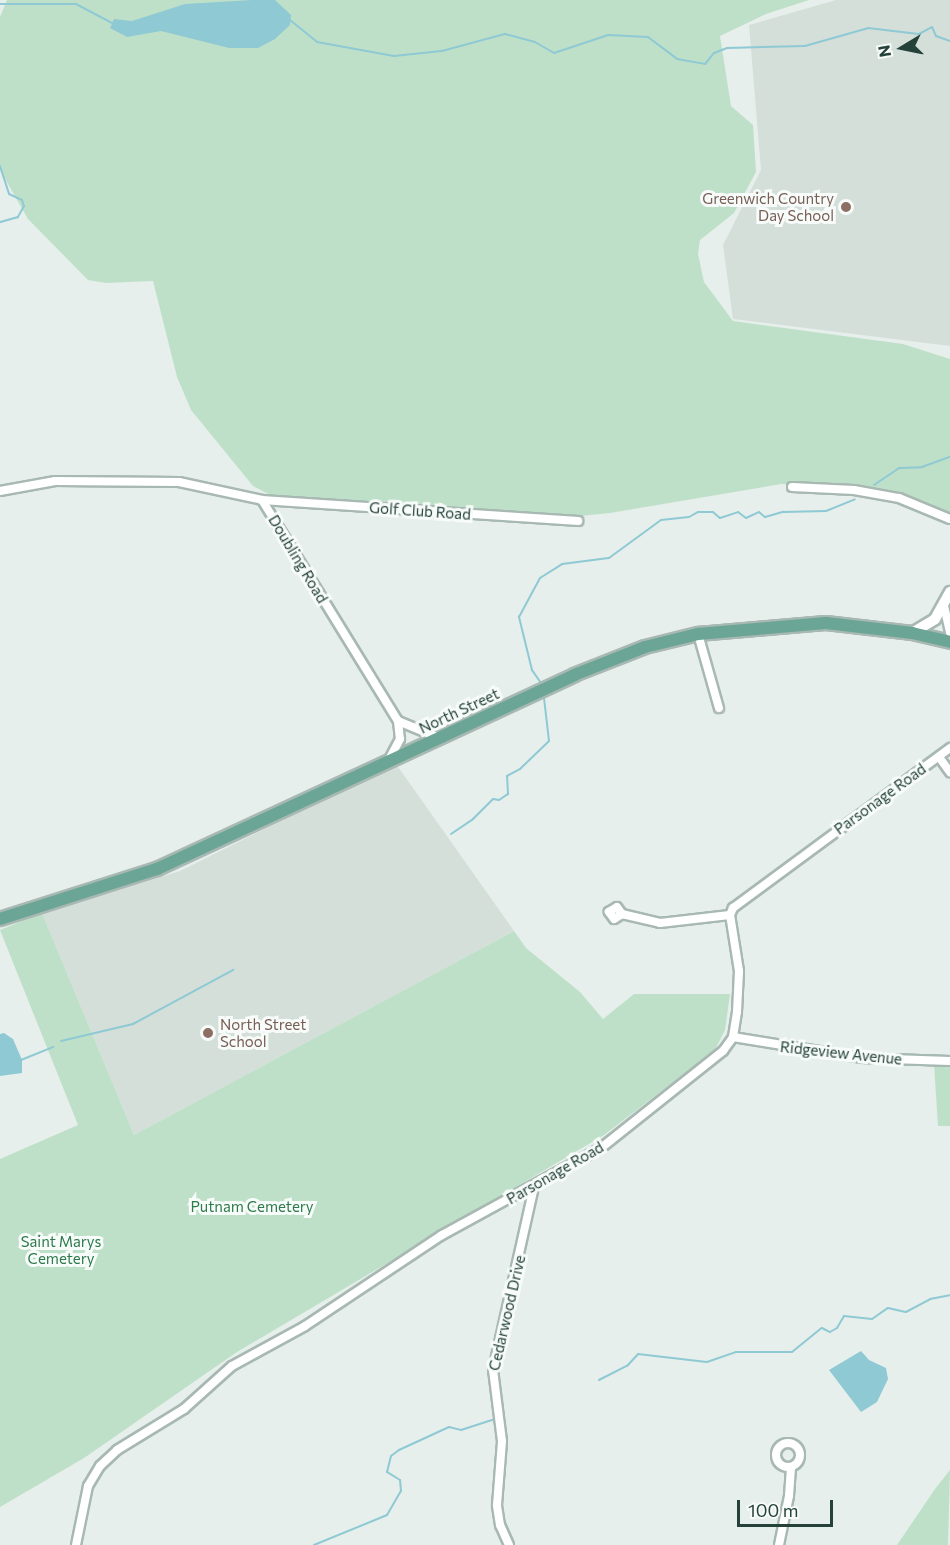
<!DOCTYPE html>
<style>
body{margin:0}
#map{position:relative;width:950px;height:1545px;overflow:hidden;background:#e6efeb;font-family:Commissioner,sans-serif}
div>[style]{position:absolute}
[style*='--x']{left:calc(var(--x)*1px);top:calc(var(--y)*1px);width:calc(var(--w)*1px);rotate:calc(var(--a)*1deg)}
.built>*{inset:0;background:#d4dfda}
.green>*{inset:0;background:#bfe0c8}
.water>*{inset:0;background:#8ec9d4}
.stream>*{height:2px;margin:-1px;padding:0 1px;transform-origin:1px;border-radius:1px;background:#8ec9d4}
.roads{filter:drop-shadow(2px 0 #a8b8b2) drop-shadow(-2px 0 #a8b8b2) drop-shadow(0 2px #a8b8b2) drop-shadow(0 -2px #a8b8b2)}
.street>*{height:8px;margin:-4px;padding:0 4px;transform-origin:4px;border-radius:4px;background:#fff}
.street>.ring{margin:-4px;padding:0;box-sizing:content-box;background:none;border:8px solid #fff;border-radius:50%}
.secondary>*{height:10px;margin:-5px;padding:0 5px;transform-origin:5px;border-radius:5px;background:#fff}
.primary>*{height:12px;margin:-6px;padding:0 6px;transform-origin:6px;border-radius:6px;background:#6aa596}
.dots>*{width:16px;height:16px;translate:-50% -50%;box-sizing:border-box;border:3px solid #f7fbf9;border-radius:50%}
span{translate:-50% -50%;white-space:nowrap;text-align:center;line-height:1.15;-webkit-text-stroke:6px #f7fbf9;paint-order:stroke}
.education-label{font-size:15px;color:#785e54}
.right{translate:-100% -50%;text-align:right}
.left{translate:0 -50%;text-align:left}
.street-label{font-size:15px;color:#24423a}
.park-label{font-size:15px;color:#2d7a4b}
.north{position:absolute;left:872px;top:18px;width:60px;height:60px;-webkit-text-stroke:4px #f7fbf9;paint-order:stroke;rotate:260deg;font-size:16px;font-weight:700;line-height:24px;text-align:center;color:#24423a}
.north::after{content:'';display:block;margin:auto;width:21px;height:27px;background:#24423a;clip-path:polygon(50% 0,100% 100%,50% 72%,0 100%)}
.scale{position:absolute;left:737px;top:1500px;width:96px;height:27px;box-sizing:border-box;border:3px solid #24423a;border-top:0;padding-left:8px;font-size:18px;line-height:21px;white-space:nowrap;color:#24423a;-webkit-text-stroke:4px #f7fbf9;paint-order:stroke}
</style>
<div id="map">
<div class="built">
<i style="clip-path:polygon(836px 0,950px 0,950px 346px,733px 319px,723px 245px,761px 170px,749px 25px)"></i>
<i style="clip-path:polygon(396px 764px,514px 931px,134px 1135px,42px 913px,180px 871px)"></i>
</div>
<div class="green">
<i style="clip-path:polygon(7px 0,809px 0,766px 14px,720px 36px,731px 106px,753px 125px,756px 172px,734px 213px,700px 240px,698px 254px,704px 282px,733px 321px,903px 344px,950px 359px,950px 516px,895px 496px,818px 485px,781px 484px,610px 513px,550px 519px,270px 495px,253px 486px,191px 410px,177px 377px,153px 281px,106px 283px,88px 280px,28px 219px,0 170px,0 17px)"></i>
<i style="clip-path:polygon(42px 913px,134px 1135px,514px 931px,526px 948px,580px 992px,603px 1019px,634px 994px,730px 994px,725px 1030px,715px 1050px,604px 1135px,237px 1352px,84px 1458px,0 1507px,0 1159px,78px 1125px,0 930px)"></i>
<i style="clip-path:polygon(934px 1064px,950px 1064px,950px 1126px,938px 1126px)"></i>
<i style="clip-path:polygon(950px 1470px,948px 1545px,897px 1545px,935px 1489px)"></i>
</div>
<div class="water">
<i style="clip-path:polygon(252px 0,275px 0,291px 15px,290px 25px,275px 39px,258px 48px,229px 48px,161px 31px,127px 37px,110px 28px,114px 19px,132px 21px,185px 4px)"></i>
<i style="clip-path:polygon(4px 1033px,13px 1039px,22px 1060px,22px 1073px,0 1076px,0 1034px)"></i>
<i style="clip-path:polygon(861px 1351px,869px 1360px,886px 1368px,888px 1379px,877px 1402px,861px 1412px,829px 1370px)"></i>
</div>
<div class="stream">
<i style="--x:0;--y:4;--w:76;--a:0"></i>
<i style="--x:76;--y:4;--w:41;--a:27.8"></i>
<i style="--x:290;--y:20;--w:35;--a:39"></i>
<i style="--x:317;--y:42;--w:78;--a:10.3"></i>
<i style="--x:394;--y:56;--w:48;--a:-5.9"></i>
<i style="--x:442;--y:51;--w:65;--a:-15.1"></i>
<i style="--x:505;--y:34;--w:31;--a:15"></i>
<i style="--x:535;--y:42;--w:22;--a:30"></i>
<i style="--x:554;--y:53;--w:57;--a:-18.4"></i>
<i style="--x:608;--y:35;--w:40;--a:2.9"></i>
<i style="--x:648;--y:37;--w:36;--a:37"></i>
<i style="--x:677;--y:59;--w:28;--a:10"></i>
<i style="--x:705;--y:64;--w:14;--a:-51"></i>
<i style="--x:714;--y:53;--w:14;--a:-21"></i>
<i style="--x:727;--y:48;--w:78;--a:-1.5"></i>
<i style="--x:805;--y:46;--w:66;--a:-15.9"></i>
<i style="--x:868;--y:28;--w:51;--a:6.7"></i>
<i style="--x:919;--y:34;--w:15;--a:-28"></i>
<i style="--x:932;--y:27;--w:10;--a:66"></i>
<i style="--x:936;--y:36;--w:15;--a:20"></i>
<i style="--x:0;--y:166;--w:29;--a:72"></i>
<i style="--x:9;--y:194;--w:14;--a:25"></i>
<i style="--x:22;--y:200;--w:6;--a:72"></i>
<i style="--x:24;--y:206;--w:13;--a:119"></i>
<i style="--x:18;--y:217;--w:19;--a:164"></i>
<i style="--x:874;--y:485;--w:30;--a:-34"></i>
<i style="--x:899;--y:468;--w:23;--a:-2"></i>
<i style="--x:922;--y:467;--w:30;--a:-20"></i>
<i style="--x:541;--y:683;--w:16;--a:-125"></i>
<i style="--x:532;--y:670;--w:55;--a:-103.8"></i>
<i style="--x:519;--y:617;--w:44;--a:-61.7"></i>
<i style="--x:540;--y:578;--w:26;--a:-32"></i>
<i style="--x:562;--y:564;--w:47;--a:-7.3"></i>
<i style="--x:609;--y:558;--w:64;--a:-36.2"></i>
<i style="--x:661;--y:520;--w:28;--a:-6"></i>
<i style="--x:689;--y:517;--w:10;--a:-29"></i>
<i style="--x:698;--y:512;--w:15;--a:0"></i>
<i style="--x:713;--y:512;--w:9;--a:41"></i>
<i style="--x:720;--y:518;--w:19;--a:-18"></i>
<i style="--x:738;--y:512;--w:10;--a:37"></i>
<i style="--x:746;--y:518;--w:14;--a:-25"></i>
<i style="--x:759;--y:512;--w:8;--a:40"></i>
<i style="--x:765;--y:517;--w:19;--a:-16"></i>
<i style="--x:783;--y:512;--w:43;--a:-1.3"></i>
<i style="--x:826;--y:511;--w:31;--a:-22"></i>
<i style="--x:451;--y:834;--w:27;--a:-34"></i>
<i style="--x:473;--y:819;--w:28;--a:-45"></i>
<i style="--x:493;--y:799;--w:6;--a:9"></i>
<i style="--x:499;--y:800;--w:11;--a:-34"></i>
<i style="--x:508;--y:794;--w:18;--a:-93"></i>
<i style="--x:507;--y:776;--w:15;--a:-28"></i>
<i style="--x:520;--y:769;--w:40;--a:-44"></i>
<i style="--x:549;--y:741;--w:43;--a:-96.6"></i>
<i style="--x:61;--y:1041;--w:74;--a:-13.3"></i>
<i style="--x:133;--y:1024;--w:114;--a:-28.4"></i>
<i style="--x:21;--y:1060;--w:35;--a:-22"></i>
<i style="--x:599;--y:1380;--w:31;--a:-27"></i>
<i style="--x:627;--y:1366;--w:16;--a:-47"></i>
<i style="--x:638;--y:1354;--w:69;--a:6.6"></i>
<i style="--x:707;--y:1362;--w:31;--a:-19"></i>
<i style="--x:736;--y:1352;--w:56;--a:0"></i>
<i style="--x:792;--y:1352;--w:38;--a:-39"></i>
<i style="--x:822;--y:1328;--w:9;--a:27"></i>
<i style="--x:830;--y:1332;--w:8;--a:-30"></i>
<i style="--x:837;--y:1328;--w:14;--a:-60"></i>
<i style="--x:844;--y:1316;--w:28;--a:6"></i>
<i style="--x:872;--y:1319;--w:19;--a:-35"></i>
<i style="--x:888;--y:1308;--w:18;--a:13"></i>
<i style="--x:906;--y:1312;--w:27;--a:-28"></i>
<i style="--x:930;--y:1299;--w:20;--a:-11"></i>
<i style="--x:314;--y:1545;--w:79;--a:-22.3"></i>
<i style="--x:387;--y:1515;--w:28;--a:-60"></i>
<i style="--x:401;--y:1491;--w:11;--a:-95"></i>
<i style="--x:400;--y:1480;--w:15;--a:-148"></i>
<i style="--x:387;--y:1472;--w:16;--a:-76"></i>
<i style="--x:391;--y:1456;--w:10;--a:-37"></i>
<i style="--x:399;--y:1450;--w:55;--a:-24.7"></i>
<i style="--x:449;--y:1427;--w:12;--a:14"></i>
<i style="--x:461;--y:1430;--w:35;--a:-18"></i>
</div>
<div class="roads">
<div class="street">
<i style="--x:792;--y:487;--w:62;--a:2.8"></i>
<i style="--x:854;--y:490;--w:46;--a:10.1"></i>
<i style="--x:899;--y:498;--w:55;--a:22.4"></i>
<i style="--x:0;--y:491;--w:56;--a:-10.3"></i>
<i style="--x:55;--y:481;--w:124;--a:0.5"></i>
<i style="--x:179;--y:482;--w:85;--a:12.2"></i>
<i style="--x:262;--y:500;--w:259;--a:58.4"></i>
<i style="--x:398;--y:721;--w:18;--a:84"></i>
<i style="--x:400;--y:739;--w:24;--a:118"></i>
<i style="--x:262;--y:500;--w:317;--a:3.8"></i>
<i style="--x:944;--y:606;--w:27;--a:77"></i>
<i style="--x:698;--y:634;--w:77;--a:74.2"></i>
<i style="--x:398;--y:721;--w:42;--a:22.3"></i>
<i style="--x:939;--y:757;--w:19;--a:54"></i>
<i style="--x:622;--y:914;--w:9;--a:148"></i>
<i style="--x:614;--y:919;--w:9;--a:-126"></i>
<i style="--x:609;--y:912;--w:9;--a:-32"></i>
<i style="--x:617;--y:907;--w:9;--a:54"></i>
<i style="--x:622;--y:914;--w:39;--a:13"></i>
<i style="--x:660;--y:923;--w:70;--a:-6.5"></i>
<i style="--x:733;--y:1037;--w:131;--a:9.2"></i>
<i style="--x:862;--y:1058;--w:88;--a:2"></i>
<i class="ring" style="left:776px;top:1443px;width:16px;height:16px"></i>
<i style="--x:76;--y:1545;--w:60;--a:-78.5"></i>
<i style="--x:88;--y:1486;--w:23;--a:-59"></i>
<i style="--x:100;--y:1466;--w:23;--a:-43"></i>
<i style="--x:117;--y:1450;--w:79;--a:-31.5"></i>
<i style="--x:184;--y:1409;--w:64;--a:-41.9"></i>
<i style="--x:232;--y:1366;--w:83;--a:-28.7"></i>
<i style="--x:305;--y:1326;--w:164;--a:-33.6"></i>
<i style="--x:442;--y:1235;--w:181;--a:-28.7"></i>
<i style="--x:601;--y:1148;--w:156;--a:-38.5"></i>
<i style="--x:723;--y:1051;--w:17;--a:-54"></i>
<i style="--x:733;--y:1037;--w:25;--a:-81"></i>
<i style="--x:737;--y:1012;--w:41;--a:-87.2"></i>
<i style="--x:739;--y:971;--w:57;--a:-99.1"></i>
<i style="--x:730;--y:915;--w:8;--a:-67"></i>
<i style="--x:733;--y:908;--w:270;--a:-36.4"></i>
<i style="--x:509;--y:1545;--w:22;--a:-114"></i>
<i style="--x:500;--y:1525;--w:20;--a:-99"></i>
<i style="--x:497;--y:1505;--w:64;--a:-85.5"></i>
<i style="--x:502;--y:1441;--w:72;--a:-97.2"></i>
<i style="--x:493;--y:1370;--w:188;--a:-77.4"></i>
<i style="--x:779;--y:1545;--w:50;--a:-78.5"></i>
<i style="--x:789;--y:1496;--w:29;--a:-86"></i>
</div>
<div class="secondary">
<i style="--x:912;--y:633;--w:27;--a:-31"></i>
<i style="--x:935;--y:619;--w:31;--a:-61"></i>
</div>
<div class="primary">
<i style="--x:0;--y:919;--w:165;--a:-17.7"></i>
<i style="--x:157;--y:869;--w:460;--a:-24.9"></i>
<i style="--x:574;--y:675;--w:76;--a:-21.5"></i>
<i style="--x:645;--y:647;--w:55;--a:-13.8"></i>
<i style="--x:698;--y:634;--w:128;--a:-4.9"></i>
<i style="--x:826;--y:623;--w:87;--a:6.6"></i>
<i style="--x:912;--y:633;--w:39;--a:13"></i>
</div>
</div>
<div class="dots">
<i style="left:846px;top:207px;background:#8d6e63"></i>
<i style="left:208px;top:1033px;background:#8d6e63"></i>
</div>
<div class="education-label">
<span class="right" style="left:834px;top:207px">Greenwich Country<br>Day School</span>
<span class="left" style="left:220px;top:1033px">North Street<br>School</span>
</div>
<div class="street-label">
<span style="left:420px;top:511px;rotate:4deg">Golf Club Road</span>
<span style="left:298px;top:559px;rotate:59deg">Doubling Road</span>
<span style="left:459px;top:711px;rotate:-25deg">North Street</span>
<span style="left:880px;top:799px;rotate:-36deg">Parsonage Road</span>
<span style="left:841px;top:1053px;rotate:6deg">Ridgeview Avenue</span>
<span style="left:555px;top:1173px;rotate:-30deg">Parsonage Road</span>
<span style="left:507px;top:1313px;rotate:-77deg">Cedarwood Drive</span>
</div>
<div class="park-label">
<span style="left:252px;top:1207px">Putnam Cemetery</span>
<span style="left:61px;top:1250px">Saint Marys<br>Cemetery</span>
</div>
<div class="north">N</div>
<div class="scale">100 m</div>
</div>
